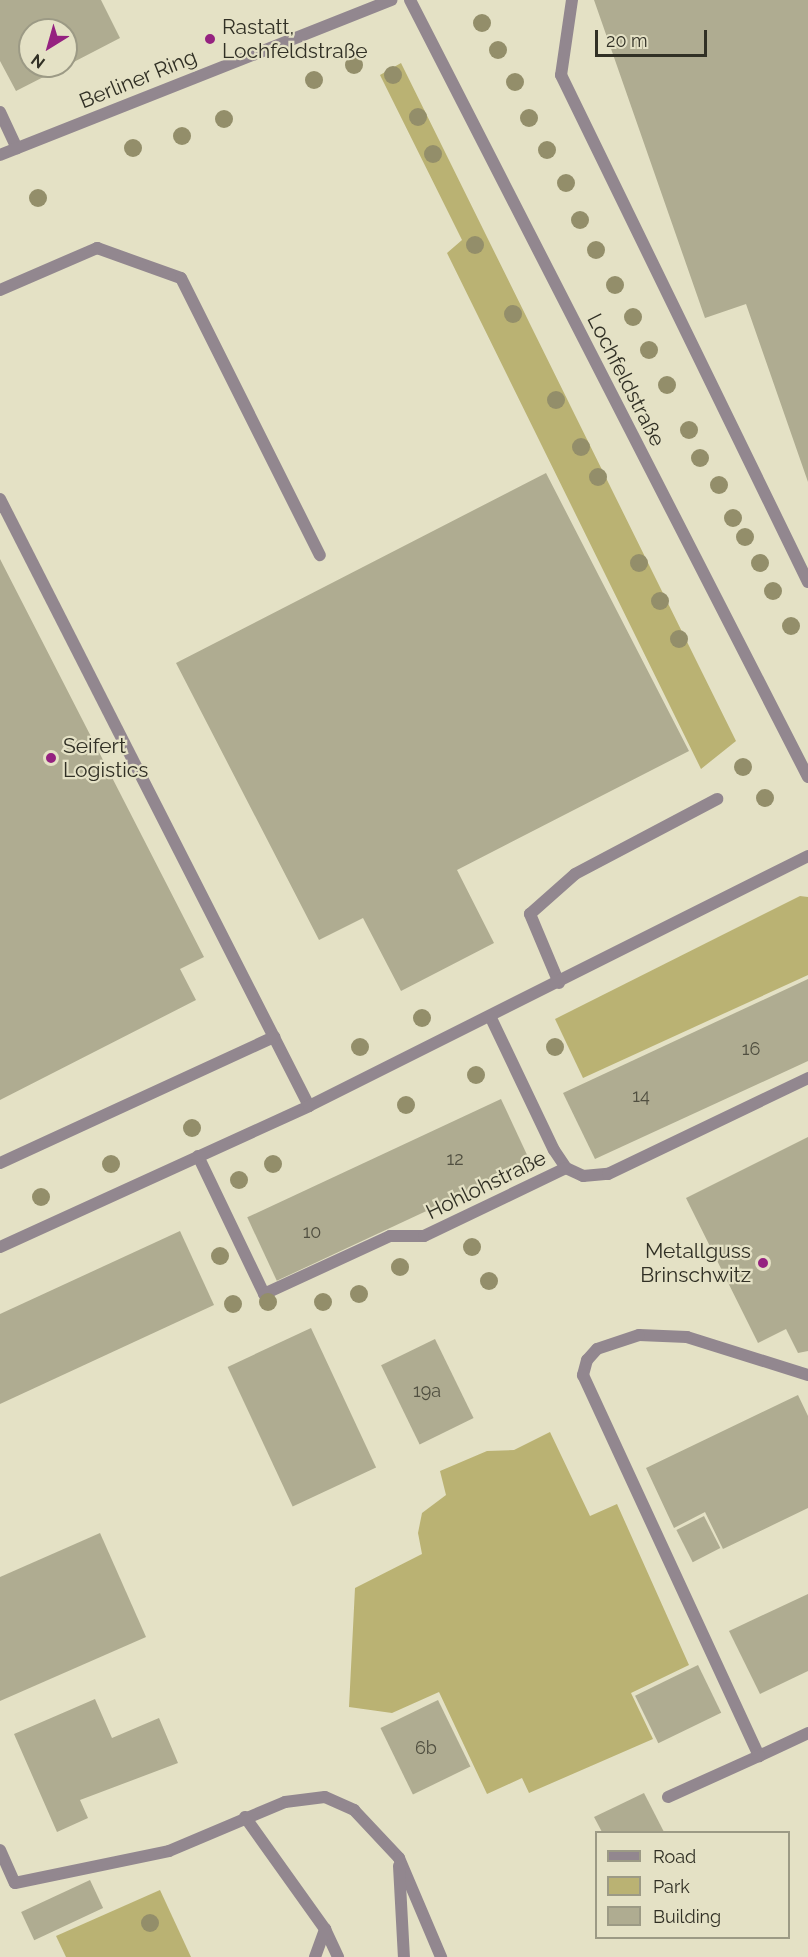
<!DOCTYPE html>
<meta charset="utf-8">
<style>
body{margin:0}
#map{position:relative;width:808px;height:1957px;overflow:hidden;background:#e4e1c5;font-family:Raleway,sans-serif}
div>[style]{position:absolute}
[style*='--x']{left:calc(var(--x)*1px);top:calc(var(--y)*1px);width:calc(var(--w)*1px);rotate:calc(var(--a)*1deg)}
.green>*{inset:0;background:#bab273}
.building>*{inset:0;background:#afac91;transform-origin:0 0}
.lane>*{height:12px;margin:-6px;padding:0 6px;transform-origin:6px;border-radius:6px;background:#92878f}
.street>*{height:12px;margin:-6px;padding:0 6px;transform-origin:6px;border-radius:6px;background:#92878f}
.trees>*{width:18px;height:18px;margin:-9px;border-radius:50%;background:#938e6a}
.dots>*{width:16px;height:16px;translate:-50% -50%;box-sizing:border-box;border:3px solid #e4e1c5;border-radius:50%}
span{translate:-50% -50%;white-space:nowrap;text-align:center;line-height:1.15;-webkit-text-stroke:4.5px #e4e1c5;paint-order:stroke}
.number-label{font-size:18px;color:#504f40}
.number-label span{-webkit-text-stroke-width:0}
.poi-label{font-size:21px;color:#313025}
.left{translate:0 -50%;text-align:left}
.right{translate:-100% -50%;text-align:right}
.street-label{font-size:21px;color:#313025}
.legend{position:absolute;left:595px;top:1831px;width:195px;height:108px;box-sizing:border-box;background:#e4e1c5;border:2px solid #9c9a85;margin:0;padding:8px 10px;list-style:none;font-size:18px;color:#313025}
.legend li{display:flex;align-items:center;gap:12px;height:30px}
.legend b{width:30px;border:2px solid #9c9a85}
.north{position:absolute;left:18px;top:18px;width:60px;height:60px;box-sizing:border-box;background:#e4e1c5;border:2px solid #9c9a85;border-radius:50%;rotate:217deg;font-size:16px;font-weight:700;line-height:24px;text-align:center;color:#313025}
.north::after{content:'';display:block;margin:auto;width:21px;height:27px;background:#952280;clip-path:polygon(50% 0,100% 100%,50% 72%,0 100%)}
.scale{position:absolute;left:595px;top:30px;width:112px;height:27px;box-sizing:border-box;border:3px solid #313025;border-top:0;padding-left:8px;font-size:18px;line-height:21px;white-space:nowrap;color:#313025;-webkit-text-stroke:4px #e4e1c5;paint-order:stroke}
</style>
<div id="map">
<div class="green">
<i style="clip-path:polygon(401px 63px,736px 741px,701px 769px,447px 253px,462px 240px,380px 75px)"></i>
<i style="clip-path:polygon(800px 896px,808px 897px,808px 975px,583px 1078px,555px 1019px)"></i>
<i style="clip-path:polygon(550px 1432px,590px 1516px,617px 1504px,689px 1665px,631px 1693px,653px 1739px,529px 1793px,522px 1778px,487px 1794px,439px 1692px,392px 1713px,349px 1707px,355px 1588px,422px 1554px,418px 1533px,422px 1513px,446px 1495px,440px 1471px,487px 1451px,514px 1450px)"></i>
<i style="clip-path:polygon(160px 1890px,191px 1957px,66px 1957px,56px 1936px)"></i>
</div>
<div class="building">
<i style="clip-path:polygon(0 0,101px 0,120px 38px,66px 66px,66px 30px,30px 30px,30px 66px,65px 66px,16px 91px,0 61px)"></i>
<i style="clip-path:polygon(594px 0,808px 0,808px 482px,746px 304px,705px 318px)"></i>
<i style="clip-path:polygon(546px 473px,689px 751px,457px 870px,494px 943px,401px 991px,363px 918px,319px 940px,176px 663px)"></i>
<i style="clip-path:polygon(0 559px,204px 957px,180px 969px,196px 1000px,0 1100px)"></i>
<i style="clip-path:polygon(808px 979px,808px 1061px,595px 1159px,563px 1093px)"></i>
<i style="left:501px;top:1099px;width:70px;height:280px;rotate:65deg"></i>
<i style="clip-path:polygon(808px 1137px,808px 1351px,798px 1353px,786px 1329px,758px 1343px,686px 1198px)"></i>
<i style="clip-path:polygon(180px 1231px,214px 1305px,0 1404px,0 1314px)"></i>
<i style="left:311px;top:1328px;width:154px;height:92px;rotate:65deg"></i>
<i style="left:435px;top:1339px;width:88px;height:60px;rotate:64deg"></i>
<i style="clip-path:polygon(798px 1395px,808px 1416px,808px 1508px,723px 1549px,705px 1512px,674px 1528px,646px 1468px)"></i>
<i style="left:704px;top:1516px;width:36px;height:31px;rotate:63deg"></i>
<i style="clip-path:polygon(100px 1533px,146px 1637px,0 1701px,0 1577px)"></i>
<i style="clip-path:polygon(808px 1594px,808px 1671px,760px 1694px,729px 1631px)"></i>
<i style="left:698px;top:1665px;width:53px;height:70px;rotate:64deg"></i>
<i style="clip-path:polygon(95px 1699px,112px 1738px,159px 1718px,178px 1763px,80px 1800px,88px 1818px,57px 1832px,14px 1734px)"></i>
<i style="left:438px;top:1700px;width:74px;height:64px;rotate:64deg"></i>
<i style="clip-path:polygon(644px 1793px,664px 1832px,602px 1832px,594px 1817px)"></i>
<i style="left:90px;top:1880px;width:31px;height:76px;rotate:65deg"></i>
</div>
<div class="lane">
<i style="--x:572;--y:0;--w:76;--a:98.3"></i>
<i style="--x:561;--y:75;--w:564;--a:64.03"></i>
<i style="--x:0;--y:112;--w:40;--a:65"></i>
<i style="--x:0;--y:290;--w:106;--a:-23.4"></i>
<i style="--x:97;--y:248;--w:89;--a:19.7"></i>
<i style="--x:181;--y:278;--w:310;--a:63.4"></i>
<i style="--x:0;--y:499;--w:681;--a:63.02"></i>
<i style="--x:559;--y:983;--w:75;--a:-112.8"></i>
<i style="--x:530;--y:914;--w:60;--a:-41.6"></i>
<i style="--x:575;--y:874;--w:161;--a:-27.8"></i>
<i style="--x:490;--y:1016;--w:148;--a:64.5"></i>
<i style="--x:554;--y:1150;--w:22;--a:56"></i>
<i style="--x:566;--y:1168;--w:19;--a:25"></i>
<i style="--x:583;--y:1176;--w:25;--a:-5"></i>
<i style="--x:608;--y:1174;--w:222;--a:-25.6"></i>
<i style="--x:198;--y:1156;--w:153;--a:64.4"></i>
<i style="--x:264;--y:1294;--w:139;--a:-24.7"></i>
<i style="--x:390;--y:1236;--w:34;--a:0"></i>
<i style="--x:424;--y:1236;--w:157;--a:-25.6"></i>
<i style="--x:0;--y:1163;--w:302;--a:-24.7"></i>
<i style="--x:808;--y:1375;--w:127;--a:-162.6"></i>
<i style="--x:687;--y:1337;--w:48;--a:-177.6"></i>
<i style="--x:639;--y:1335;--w:44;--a:161.6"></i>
<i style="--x:597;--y:1349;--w:15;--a:132"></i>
<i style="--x:587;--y:1360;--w:16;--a:105"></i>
<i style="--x:583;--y:1375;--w:420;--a:65.2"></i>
<i style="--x:759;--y:1756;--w:54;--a:-25.1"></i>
<i style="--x:668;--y:1797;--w:100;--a:-24.3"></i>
<i style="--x:245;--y:1817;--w:138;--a:54.5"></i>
<i style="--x:325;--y:1929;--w:31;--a:65"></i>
<i style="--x:0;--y:1850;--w:36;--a:66"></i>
<i style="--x:15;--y:1883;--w:157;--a:-11.7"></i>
<i style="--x:169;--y:1851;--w:126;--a:-22.9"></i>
<i style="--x:285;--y:1802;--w:40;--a:-7.1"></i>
<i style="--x:325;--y:1797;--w:32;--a:24"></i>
<i style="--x:354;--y:1810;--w:66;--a:46.8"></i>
<i style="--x:399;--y:1858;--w:108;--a:67"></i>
<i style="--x:399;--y:1866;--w:91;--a:86.9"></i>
<i style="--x:315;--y:1957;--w:30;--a:-70"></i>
</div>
<div class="street">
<i style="--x:410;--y:0;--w:873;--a:62.88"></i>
<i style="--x:0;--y:155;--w:421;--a:-21.6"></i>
<i style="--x:0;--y:1247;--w:340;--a:-24.5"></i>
<i style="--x:309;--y:1106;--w:558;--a:-26.61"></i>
</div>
<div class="trees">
<i style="left:482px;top:23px"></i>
<i style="left:498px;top:50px"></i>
<i style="left:354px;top:65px"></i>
<i style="left:393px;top:75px"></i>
<i style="left:314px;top:80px"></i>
<i style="left:515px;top:82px"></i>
<i style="left:418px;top:117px"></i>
<i style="left:529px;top:118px"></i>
<i style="left:224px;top:119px"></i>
<i style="left:182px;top:136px"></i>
<i style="left:133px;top:148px"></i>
<i style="left:547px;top:150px"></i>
<i style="left:433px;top:154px"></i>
<i style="left:566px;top:183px"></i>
<i style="left:38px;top:198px"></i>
<i style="left:580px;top:220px"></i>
<i style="left:475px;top:245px"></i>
<i style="left:596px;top:250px"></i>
<i style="left:615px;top:285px"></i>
<i style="left:513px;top:314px"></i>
<i style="left:633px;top:317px"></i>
<i style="left:649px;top:350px"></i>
<i style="left:667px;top:385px"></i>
<i style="left:556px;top:400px"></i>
<i style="left:689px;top:430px"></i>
<i style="left:581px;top:447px"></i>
<i style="left:700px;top:458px"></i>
<i style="left:598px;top:477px"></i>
<i style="left:719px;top:485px"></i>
<i style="left:733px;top:518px"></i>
<i style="left:745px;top:537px"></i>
<i style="left:639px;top:563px"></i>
<i style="left:760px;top:563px"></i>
<i style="left:773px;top:591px"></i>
<i style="left:660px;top:601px"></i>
<i style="left:791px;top:626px"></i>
<i style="left:679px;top:639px"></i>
<i style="left:743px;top:767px"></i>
<i style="left:765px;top:798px"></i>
<i style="left:422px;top:1018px"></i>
<i style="left:360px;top:1047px"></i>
<i style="left:555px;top:1047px"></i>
<i style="left:476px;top:1075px"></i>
<i style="left:406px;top:1105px"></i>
<i style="left:192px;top:1128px"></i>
<i style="left:111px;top:1164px"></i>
<i style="left:273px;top:1164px"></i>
<i style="left:239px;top:1180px"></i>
<i style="left:41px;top:1197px"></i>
<i style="left:472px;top:1247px"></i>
<i style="left:220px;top:1256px"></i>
<i style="left:400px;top:1267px"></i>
<i style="left:489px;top:1281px"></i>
<i style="left:359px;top:1294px"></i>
<i style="left:268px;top:1302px"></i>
<i style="left:323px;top:1302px"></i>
<i style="left:233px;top:1304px"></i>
<i style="left:150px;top:1923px"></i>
</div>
<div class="dots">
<i style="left:210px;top:39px;background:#952280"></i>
<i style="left:51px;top:758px;background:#952280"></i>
<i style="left:763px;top:1263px;background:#952280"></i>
</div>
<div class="number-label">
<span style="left:751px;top:1049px">16</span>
<span style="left:641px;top:1096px">14</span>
<span style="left:455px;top:1159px">12</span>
<span style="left:312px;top:1232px">10</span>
<span style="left:427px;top:1391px">19a</span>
<span style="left:426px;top:1748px">6b</span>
</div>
<div class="poi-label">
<span class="left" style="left:222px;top:39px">Rastatt,<br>Lochfeldstraße</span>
<span class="left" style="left:63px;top:758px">Seifert<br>Logistics</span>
<span class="right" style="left:751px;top:1263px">Metallguss<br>Brinschwitz</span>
</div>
<div class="street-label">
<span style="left:138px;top:79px;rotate:-22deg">Berliner Ring</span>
<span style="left:626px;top:380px;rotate:63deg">Lochfeldstraße</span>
<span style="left:486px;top:1185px;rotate:-26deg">Hohlohstraße</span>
</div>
<ul class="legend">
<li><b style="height:8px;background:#92878f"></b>Road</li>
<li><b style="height:16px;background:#bab273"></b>Park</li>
<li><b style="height:16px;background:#afac91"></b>Building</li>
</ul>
<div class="north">N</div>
<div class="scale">20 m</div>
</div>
